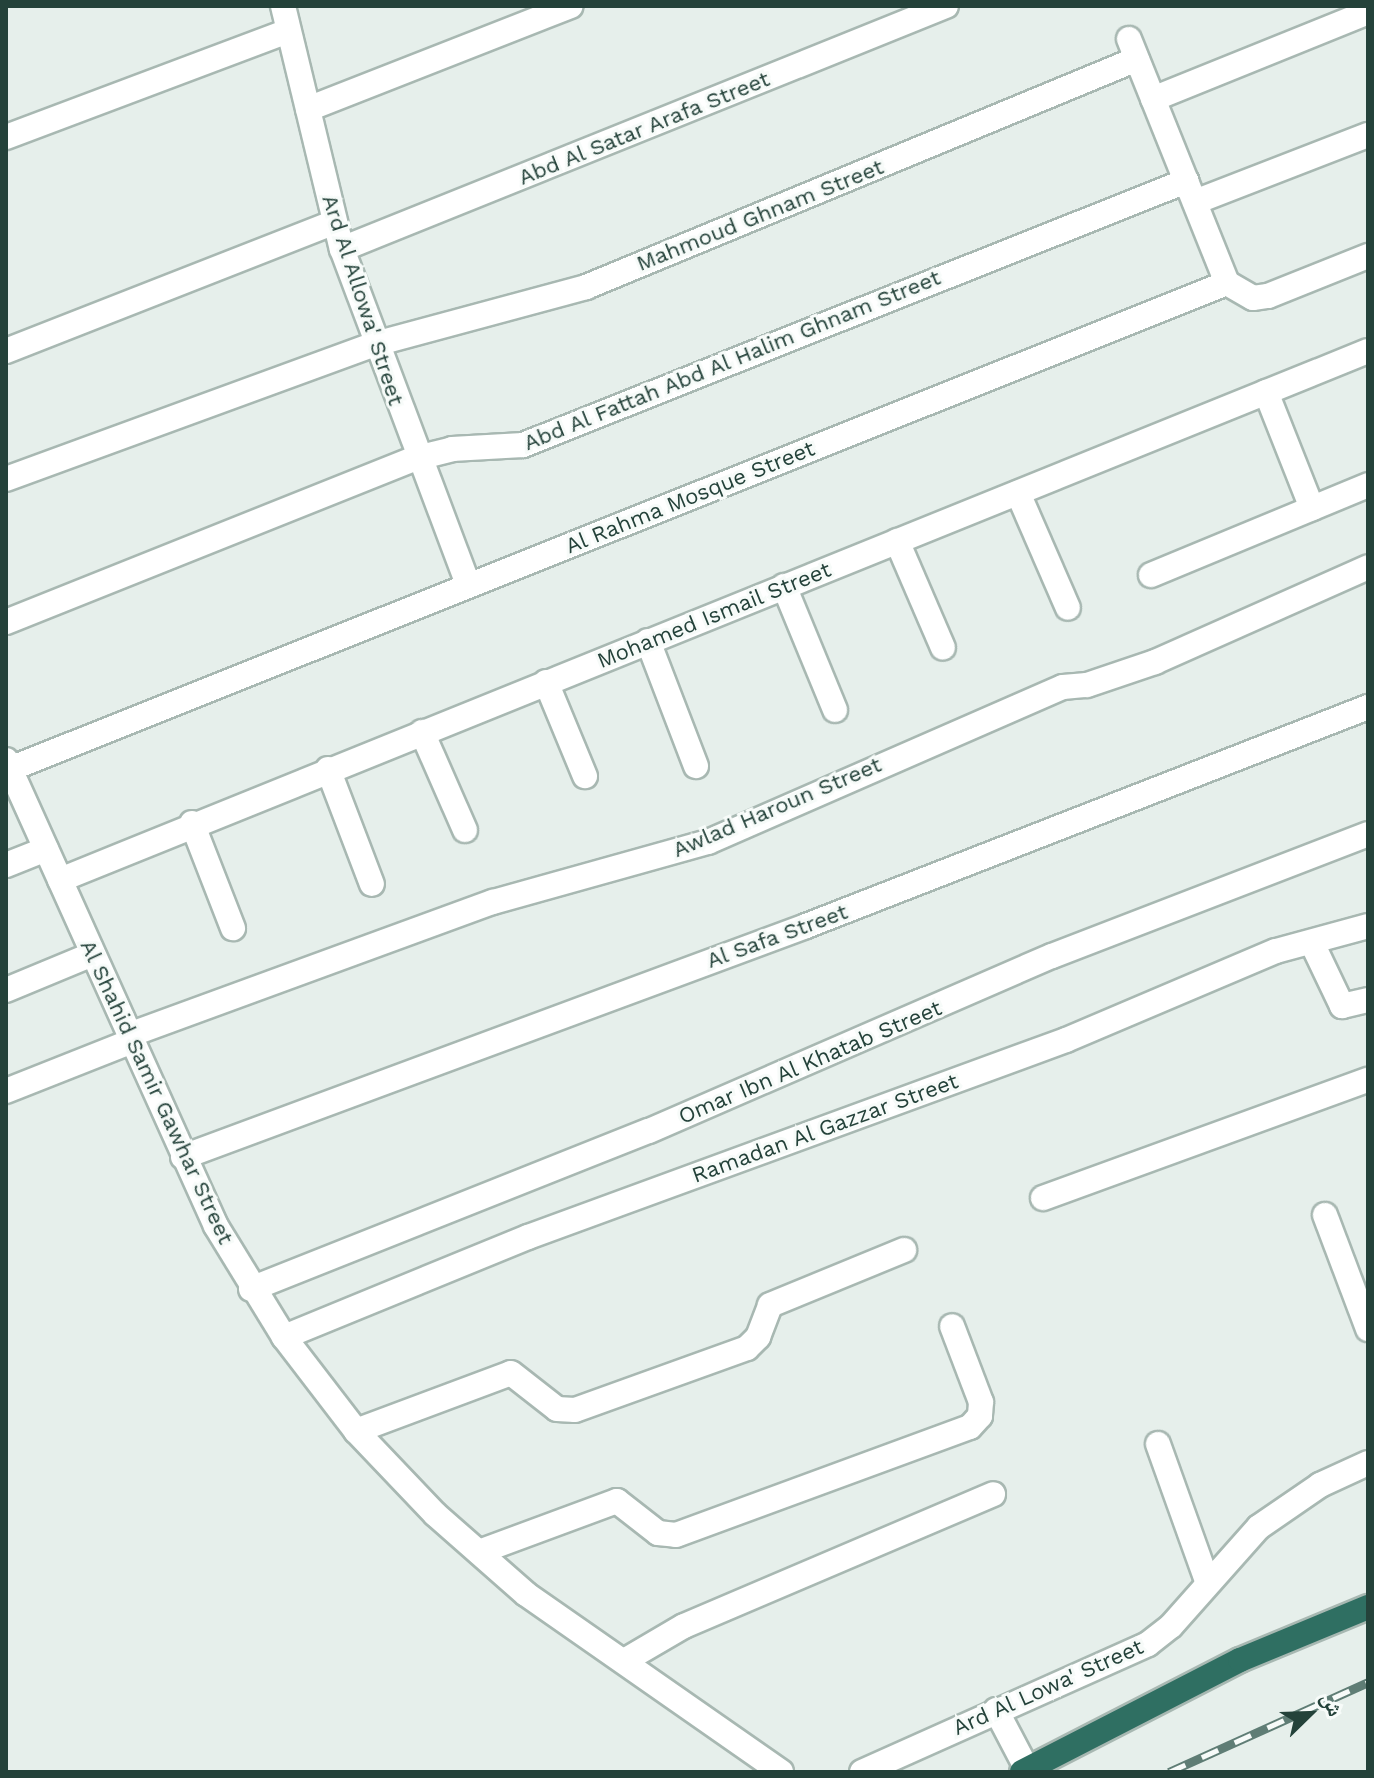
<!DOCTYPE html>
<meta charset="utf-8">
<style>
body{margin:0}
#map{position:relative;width:1374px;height:1778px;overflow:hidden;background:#e6efeb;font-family:"Work Sans","Noto Naskh Arabic",sans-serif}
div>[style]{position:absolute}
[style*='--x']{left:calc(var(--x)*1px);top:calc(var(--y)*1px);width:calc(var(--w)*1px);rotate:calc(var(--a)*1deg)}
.roads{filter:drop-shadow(2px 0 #a8b8b2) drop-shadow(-2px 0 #a8b8b2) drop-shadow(0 2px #a8b8b2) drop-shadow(0 -2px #a8b8b2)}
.minor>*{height:24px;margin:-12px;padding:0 12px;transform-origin:12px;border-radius:12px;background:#fff}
.highway>*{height:24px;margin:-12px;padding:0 12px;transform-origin:12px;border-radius:12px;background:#2f6f62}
.rail>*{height:9px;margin-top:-4.5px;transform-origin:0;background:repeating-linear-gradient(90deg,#f7fbf9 0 18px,#5f7d75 0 36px);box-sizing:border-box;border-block:2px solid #5f7d75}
span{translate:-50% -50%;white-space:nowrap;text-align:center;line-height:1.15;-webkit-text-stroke:6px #f7fbf9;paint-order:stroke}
.street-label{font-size:22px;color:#24423a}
.frame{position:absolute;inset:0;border:8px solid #24423a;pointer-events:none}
.north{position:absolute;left:1270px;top:1674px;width:80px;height:80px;-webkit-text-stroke:6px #f7fbf9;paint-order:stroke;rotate:67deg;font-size:22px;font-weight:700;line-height:32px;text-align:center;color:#24423a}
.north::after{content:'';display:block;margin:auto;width:28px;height:36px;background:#24423a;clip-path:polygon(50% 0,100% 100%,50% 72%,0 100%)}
</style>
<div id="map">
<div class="roads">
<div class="minor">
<i style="--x:283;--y:6;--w:250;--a:76.4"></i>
<i style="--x:342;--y:249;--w:359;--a:69.4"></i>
<i style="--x:1129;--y:39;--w:263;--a:68.1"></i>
<i style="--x:1153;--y:99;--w:232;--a:-22"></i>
<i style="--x:308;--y:109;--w:282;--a:-21.4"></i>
<i style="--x:6;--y:137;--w:301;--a:-20.6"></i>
<i style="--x:1195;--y:202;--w:186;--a:-21.2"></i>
<i style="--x:342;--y:249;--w:651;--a:-21.92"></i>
<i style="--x:6;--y:351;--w:353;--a:-21.4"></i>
<i style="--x:1266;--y:392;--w:125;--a:68.4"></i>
<i style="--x:6;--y:479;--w:393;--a:-20.1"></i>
<i style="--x:375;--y:344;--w:219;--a:-15.1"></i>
<i style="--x:586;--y:287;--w:596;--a:-22.48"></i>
<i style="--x:1018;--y:493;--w:125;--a:66.5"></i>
<i style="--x:897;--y:541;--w:116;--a:66.7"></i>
<i style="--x:1151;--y:575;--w:235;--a:-22.5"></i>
<i style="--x:784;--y:586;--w:134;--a:67.6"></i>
<i style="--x:6;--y:622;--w:443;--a:-21.8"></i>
<i style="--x:417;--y:458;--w:36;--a:-14"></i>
<i style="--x:452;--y:449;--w:71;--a:-3.2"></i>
<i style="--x:523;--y:445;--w:714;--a:-21.71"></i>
<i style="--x:648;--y:641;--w:134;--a:69"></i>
<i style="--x:546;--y:682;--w:102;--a:67.5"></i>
<i style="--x:422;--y:732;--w:107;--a:66.3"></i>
<i style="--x:6;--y:760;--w:511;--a:65.74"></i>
<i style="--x:216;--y:1226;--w:130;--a:58.5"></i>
<i style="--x:284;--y:1337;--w:118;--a:52.5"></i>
<i style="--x:356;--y:1431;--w:115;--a:46.4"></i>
<i style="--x:435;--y:1514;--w:121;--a:41.3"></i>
<i style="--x:526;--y:1594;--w:311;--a:34.9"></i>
<i style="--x:10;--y:769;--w:1310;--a:-21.77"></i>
<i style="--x:1227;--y:283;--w:30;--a:30"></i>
<i style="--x:1253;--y:298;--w:15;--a:-8"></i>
<i style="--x:1268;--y:296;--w:108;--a:-21.8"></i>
<i style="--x:328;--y:769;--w:123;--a:69.1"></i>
<i style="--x:192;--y:823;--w:113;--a:68.7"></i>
<i style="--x:6;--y:865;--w:43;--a:-21.8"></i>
<i style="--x:60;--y:880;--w:1411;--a:-22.02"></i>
<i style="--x:1312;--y:943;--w:70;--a:64.5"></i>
<i style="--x:1342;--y:1006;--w:27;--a:-13"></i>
<i style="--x:6;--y:990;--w:94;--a:-22.5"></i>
<i style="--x:129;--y:1035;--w:388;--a:-20.1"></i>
<i style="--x:493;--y:902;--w:223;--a:-15.6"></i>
<i style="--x:708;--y:842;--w:387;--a:-23.6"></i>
<i style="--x:1063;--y:687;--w:24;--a:-5"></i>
<i style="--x:1087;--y:685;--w:72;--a:-18.7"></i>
<i style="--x:1155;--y:662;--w:233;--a:-24"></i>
<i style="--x:6;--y:1091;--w:136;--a:-21.6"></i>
<i style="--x:183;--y:1157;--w:664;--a:-20.34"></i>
<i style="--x:806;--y:926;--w:603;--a:-21.29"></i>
<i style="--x:1043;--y:1198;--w:346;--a:-20"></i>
<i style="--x:1325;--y:1215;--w:122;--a:69.3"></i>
<i style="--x:251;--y:1289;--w:428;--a:-21.7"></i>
<i style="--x:649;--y:1131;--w:439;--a:-23.5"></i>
<i style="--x:1052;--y:956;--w:339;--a:-21.1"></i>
<i style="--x:284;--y:1337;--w:264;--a:-22.3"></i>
<i style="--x:528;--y:1237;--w:573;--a:-20.11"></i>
<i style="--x:1066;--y:1040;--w:228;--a:-23"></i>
<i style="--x:1276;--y:951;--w:95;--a:-15.2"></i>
<i style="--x:356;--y:1431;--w:165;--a:-20.5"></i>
<i style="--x:511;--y:1373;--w:58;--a:38"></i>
<i style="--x:557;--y:1409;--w:18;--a:3"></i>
<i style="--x:575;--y:1410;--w:183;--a:-19.8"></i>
<i style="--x:747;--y:1348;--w:16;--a:-45"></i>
<i style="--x:758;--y:1337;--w:34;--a:-69"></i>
<i style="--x:770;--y:1305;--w:145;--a:-22.3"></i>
<i style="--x:1158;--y:1444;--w:145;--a:70.3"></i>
<i style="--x:479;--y:1552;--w:147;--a:-20.3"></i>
<i style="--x:617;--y:1501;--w:52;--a:38"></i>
<i style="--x:658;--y:1533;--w:18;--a:6"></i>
<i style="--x:676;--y:1535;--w:313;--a:-20.2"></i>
<i style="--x:970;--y:1427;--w:15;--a:-48"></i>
<i style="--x:980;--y:1416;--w:14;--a:-86"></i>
<i style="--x:981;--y:1402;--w:81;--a:-110.9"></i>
<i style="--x:624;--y:1661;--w:69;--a:-30.3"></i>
<i style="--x:684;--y:1626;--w:336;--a:-23.1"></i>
<i style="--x:996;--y:1710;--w:67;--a:62.3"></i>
<i style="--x:862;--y:1772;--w:313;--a:-24.1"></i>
<i style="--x:1148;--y:1644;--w:29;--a:-38"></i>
<i style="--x:1171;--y:1626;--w:132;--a:-48.4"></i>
<i style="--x:1259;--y:1527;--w:74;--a:-34.5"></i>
<i style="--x:1320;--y:1485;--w:53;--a:-24.6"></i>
</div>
<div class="highway">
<i style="--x:1022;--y:1772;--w:245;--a:-27.2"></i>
<i style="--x:1240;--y:1660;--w:139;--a:-22.5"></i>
</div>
</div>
<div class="rail">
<i style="--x:1169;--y:1772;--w:218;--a:-24.3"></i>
</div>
<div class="street-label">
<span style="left:644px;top:128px;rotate:-22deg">Abd Al Satar Arafa Street</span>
<span style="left:760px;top:215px;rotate:-22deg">Mahmoud Ghnam Street</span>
<span style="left:363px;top:300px;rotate:72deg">Ard Al Allowa' Street</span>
<span style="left:732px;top:360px;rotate:-22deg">Abd Al Fattah Abd Al Halim Ghnam Street</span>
<span style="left:690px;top:497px;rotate:-22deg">Al Rahma Mosque Street</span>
<span style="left:714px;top:615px;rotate:-22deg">Mohamed Ismail Street</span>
<span style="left:777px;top:807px;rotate:-23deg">Awlad Haroun Street</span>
<span style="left:777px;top:936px;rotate:-20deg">Al Safa Street</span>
<span style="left:810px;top:1062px;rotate:-23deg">Omar Ibn Al Khatab Street</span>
<span style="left:157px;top:1092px;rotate:65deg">Al Shahid Samir Gawhar Street</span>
<span style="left:825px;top:1128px;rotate:-20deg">Ramadan Al Gazzar Street</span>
<span style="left:1048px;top:1687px;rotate:-24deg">Ard Al Lowa' Street</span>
</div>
<div class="frame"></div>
<div class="north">ش</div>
</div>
